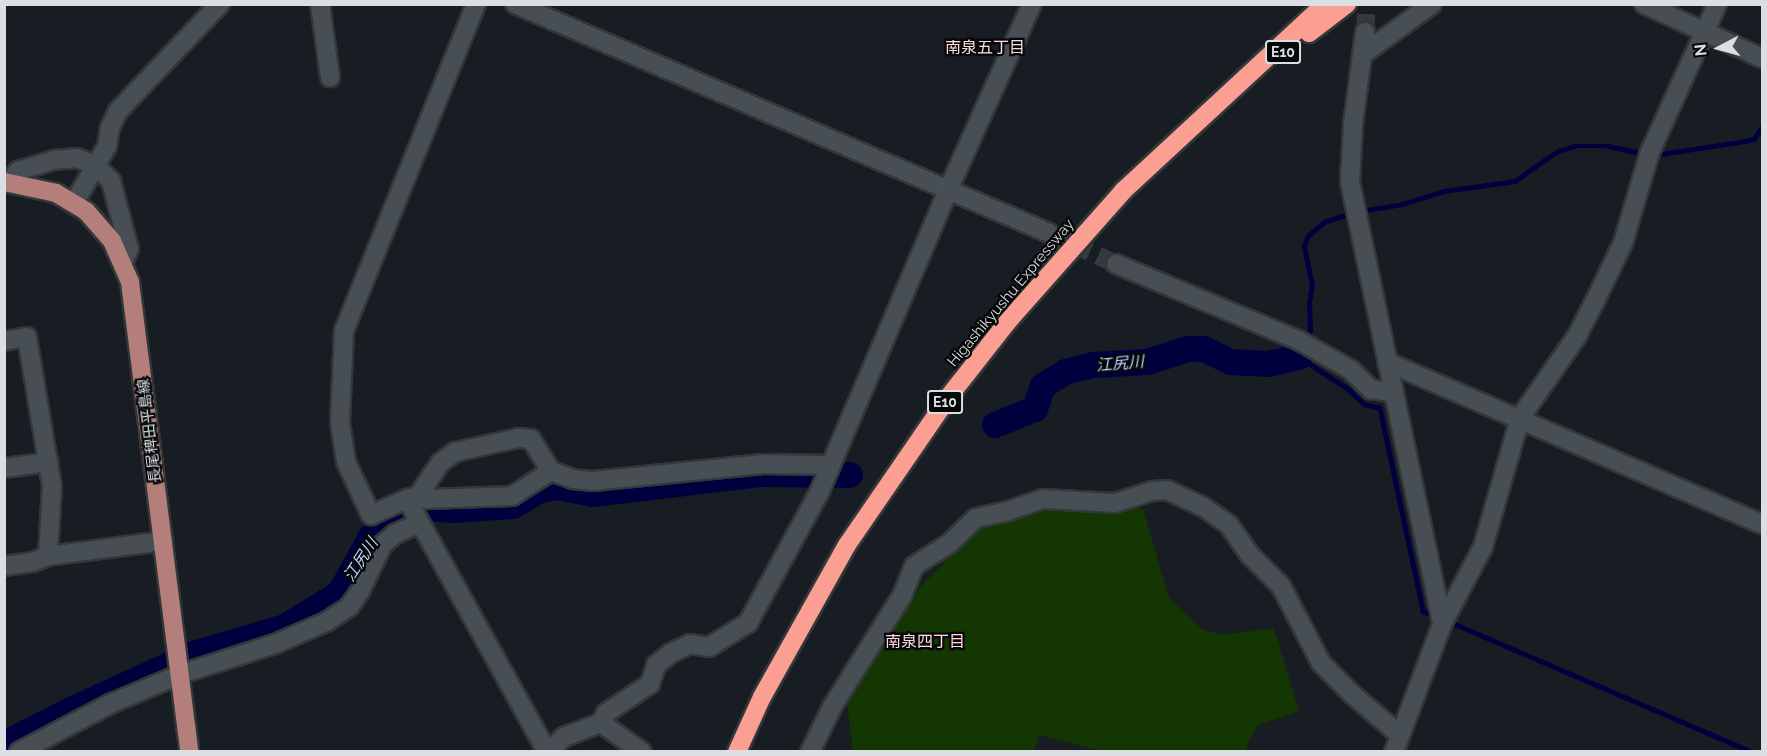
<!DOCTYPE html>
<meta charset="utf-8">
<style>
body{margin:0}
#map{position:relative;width:1767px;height:756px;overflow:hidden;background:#171d22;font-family:Raleway,"Noto Sans JP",sans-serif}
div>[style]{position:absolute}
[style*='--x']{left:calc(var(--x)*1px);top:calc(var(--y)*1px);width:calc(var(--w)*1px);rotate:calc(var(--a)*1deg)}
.green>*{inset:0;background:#143602}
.stream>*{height:4.5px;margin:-2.25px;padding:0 2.25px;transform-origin:2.25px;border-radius:2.25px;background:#00003f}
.river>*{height:26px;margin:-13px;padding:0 13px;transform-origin:13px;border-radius:13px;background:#00003f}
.minor-tunnel>*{height:18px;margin-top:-9px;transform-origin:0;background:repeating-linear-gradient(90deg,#343a3f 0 18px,transparent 0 27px)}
.roads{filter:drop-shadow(2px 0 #33373a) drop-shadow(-2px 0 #33373a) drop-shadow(0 2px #33373a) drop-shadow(0 -2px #33373a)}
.minor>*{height:18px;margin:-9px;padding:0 9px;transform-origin:9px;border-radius:9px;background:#474e54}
.major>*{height:18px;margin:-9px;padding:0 9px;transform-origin:9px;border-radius:9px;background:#b47f7a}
.highway>*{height:18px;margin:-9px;padding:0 9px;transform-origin:9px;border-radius:9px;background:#fc9f93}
span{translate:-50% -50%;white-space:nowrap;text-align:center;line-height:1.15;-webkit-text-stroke:4.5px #050709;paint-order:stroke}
.shield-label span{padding:2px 4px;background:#050709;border:2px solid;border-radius:4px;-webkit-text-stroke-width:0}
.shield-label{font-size:14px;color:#dbdfe2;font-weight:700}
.street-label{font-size:15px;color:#dbdfe2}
.neighbourhood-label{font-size:16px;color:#fedadc}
.water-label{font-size:16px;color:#bed3fb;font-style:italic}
.frame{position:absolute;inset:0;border:6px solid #dbdfe2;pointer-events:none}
.north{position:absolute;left:1689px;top:18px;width:60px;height:60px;-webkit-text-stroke:4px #050709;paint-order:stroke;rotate:264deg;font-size:16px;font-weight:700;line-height:24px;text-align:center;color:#dbdfe2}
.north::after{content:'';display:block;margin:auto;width:21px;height:27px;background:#dbdfe2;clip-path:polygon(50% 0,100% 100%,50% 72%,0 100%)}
</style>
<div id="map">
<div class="green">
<i style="clip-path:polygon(1123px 500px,1143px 509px,1169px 598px,1203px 630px,1225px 635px,1274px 628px,1299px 711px,1258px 725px,1247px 744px,1246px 751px,1102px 751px,1039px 735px,1034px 751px,853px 752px,847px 704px,920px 587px,978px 529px,1040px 506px)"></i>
</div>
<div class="stream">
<i style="--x:1654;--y:155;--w:93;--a:-8.7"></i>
<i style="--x:1746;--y:141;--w:8;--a:-14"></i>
<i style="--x:1754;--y:139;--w:14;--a:-56"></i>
<i style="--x:1360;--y:211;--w:44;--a:-9.2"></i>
<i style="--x:1403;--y:204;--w:43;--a:-17.6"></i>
<i style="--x:1444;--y:191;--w:72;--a:-8"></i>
<i style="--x:1515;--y:181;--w:50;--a:-35.3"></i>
<i style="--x:1556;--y:152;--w:20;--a:-18"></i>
<i style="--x:1575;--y:146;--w:33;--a:0"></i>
<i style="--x:1608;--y:146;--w:39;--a:12"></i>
<i style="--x:1306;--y:340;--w:11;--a:-68"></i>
<i style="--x:1310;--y:330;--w:27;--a:-92"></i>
<i style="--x:1309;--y:303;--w:18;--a:-81"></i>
<i style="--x:1312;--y:285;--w:40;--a:-102"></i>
<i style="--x:1304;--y:246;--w:11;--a:-68"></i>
<i style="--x:1308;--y:236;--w:21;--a:-41"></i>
<i style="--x:1324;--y:222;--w:29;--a:-18"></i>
<i style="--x:1303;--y:348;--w:10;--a:114"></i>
<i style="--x:1299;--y:357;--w:59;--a:33.1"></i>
<i style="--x:1348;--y:389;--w:22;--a:43"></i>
<i style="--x:1364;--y:404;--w:16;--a:14"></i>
<i style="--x:1380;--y:408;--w:208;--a:78"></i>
<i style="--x:1423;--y:611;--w:13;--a:23"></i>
<i style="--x:1448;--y:621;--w:331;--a:23.3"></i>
</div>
<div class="river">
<i style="--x:995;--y:425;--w:43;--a:-21.8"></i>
<i style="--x:1035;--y:409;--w:24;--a:-71"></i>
<i style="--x:1043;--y:386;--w:26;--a:-32"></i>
<i style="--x:1065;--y:372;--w:30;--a:-14"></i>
<i style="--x:1094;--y:365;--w:53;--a:-3.2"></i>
<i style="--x:1147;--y:362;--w:43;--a:-17.6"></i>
<i style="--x:1188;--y:349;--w:16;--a:0"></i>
<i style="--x:1204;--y:349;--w:30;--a:26"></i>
<i style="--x:1231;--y:362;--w:37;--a:3"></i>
<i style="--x:1268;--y:364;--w:32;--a:-13"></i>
<i style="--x:4;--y:744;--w:77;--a:-26.9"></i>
<i style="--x:73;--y:709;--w:132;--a:-24.6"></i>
<i style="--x:193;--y:654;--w:96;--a:-16.4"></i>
<i style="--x:285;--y:627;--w:65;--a:-31.7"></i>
<i style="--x:340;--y:593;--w:64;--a:-61"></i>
<i style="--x:371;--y:537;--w:38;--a:-33"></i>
<i style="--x:403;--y:516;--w:27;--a:-17"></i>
<i style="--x:429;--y:508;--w:24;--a:5"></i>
<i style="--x:453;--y:510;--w:60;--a:-3.8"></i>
<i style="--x:513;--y:506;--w:31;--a:-31"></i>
<i style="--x:540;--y:490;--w:17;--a:-10"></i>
<i style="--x:557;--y:487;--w:37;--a:11"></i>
<i style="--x:593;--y:494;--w:168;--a:-6.8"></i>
<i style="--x:760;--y:474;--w:90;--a:0.6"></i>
</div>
<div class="minor-tunnel">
<i style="--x:1365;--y:32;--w:28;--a:-86"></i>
<i style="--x:1049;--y:233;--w:74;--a:24.8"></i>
</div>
<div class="roads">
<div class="minor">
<i style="--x:320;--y:4;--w:74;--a:82.2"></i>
<i style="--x:476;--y:4;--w:352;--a:112"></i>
<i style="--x:344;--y:330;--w:93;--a:92.5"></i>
<i style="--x:340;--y:423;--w:39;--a:81"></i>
<i style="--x:346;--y:462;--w:59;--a:64.7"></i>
<i style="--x:371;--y:515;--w:39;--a:-24"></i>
<i style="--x:407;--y:499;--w:289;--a:61"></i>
<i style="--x:515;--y:4;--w:581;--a:23.21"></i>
<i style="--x:1644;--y:4;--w:130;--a:24.6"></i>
<i style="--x:1365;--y:32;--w:93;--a:97.4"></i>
<i style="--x:1353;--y:124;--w:58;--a:93"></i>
<i style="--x:1350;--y:182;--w:451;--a:78.2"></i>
<i style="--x:1363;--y:54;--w:85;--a:-35.9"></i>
<i style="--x:10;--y:182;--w:14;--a:-54"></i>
<i style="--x:18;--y:171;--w:38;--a:-17"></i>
<i style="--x:54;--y:160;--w:23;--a:-5"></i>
<i style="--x:77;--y:158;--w:19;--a:21"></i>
<i style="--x:95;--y:165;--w:23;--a:45"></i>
<i style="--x:111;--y:181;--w:70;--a:75.2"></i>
<i style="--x:129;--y:249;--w:14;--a:115"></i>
<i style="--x:74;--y:203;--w:66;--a:-59.9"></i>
<i style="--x:107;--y:146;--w:18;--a:-81"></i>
<i style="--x:110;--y:128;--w:19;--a:-65"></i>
<i style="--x:118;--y:111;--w:148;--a:-46.4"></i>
<i style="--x:1116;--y:264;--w:199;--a:22.7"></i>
<i style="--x:1300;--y:341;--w:59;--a:29.6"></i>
<i style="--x:1351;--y:370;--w:28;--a:44"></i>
<i style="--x:1371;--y:389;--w:23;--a:10"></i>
<i style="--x:4;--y:341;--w:23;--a:-10"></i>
<i style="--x:27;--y:337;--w:151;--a:80.5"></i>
<i style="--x:52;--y:486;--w:70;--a:93.3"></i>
<i style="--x:1387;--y:362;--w:408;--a:23.4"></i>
<i style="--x:4;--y:468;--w:45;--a:-7.6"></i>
<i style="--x:418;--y:496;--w:9;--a:21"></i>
<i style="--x:426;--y:499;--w:86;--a:-2"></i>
<i style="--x:512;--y:496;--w:46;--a:-32.7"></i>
<i style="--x:407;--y:499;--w:11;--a:-15"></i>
<i style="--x:418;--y:496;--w:40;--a:-56"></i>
<i style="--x:440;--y:463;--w:19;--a:-36"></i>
<i style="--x:455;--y:452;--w:65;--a:-12.5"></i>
<i style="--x:518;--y:438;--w:13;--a:4"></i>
<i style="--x:531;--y:439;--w:38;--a:58"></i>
<i style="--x:551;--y:471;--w:23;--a:20"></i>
<i style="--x:573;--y:479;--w:20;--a:6"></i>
<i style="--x:593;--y:481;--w:171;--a:-5.7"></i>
<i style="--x:763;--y:464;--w:68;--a:0.8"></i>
<i style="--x:4;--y:566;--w:29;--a:-8"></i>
<i style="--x:33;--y:562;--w:16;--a:-22"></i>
<i style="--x:48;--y:556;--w:116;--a:-7.4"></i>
<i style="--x:601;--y:723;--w:11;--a:-63"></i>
<i style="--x:606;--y:713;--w:53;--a:-33.4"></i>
<i style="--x:650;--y:684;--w:20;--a:-72"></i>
<i style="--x:656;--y:665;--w:19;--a:-39"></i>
<i style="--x:671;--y:653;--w:21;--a:-25"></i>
<i style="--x:690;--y:644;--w:19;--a:9"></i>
<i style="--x:709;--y:647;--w:46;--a:-31.6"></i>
<i style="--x:748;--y:623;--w:148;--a:-61.4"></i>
<i style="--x:819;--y:493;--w:329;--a:-66.9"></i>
<i style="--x:948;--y:190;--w:204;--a:-65.7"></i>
<i style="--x:19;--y:752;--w:103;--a:-27.8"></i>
<i style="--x:110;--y:704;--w:77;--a:-22.9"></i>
<i style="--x:181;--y:674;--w:99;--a:-17.7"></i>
<i style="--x:275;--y:644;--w:56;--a:-23.3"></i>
<i style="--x:326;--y:622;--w:27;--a:-33"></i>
<i style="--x:349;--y:607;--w:19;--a:-55"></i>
<i style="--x:360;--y:591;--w:52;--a:-63.9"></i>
<i style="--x:383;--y:544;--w:16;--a:-40"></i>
<i style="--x:395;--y:534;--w:27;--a:-24"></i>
<i style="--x:548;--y:752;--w:22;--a:-43"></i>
<i style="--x:564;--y:737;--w:40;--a:-21"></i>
<i style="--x:601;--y:723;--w:50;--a:35.3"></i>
<i style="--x:810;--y:752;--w:50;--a:-63.9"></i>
<i style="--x:832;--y:707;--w:131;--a:-57.8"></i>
<i style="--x:902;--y:596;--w:32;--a:-68"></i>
<i style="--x:914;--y:566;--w:43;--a:-32.6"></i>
<i style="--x:950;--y:543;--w:36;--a:-44"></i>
<i style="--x:976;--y:518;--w:33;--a:-12"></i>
<i style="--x:1008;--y:511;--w:37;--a:-19"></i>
<i style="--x:1043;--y:499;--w:72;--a:3.2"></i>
<i style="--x:1115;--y:503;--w:39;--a:-18"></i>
<i style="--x:1152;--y:491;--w:15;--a:-4"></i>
<i style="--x:1167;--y:490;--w:38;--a:25"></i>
<i style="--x:1202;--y:506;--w:33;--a:35"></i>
<i style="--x:1229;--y:525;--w:37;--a:55"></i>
<i style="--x:1250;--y:555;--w:44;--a:45"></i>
<i style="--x:1281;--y:586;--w:87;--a:62.5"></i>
<i style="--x:1321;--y:663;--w:45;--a:45"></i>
<i style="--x:1353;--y:695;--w:62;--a:40.4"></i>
<i style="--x:1394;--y:752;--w:137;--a:-69.4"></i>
<i style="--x:1442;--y:624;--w:87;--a:-62"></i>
<i style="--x:1483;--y:547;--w:134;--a:-74"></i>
<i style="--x:1520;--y:418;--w:100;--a:-55.2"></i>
<i style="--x:1577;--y:336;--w:37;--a:-63"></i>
<i style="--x:1594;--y:303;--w:67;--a:-64.2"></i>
<i style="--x:1623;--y:243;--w:95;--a:-73.5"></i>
<i style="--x:1650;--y:152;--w:162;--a:-65.6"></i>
</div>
<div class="major">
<i style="--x:4;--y:182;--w:53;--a:11.9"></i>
<i style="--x:56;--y:193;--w:35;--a:31"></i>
<i style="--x:86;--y:211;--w:40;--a:49"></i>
<i style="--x:112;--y:241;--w:45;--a:66.3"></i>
<i style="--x:130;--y:282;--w:474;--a:82.8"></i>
</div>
<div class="highway">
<i style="--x:1309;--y:33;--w:48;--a:-37.3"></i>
<i style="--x:737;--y:752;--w:60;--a:-65.6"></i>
<i style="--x:762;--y:697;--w:174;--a:-60.8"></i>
<i style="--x:847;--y:545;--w:182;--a:-55.5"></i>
<i style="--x:950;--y:395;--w:95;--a:-51.8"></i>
<i style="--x:1009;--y:320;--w:172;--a:-48.5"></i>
<i style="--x:1123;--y:191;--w:275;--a:-42.8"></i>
</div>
</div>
<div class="shield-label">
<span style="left:1283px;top:52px">E10</span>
<span style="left:945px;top:402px">E10</span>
</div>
<div class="street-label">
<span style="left:1011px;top:293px;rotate:-50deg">Higashikyushu Expressway</span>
<span style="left:150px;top:431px;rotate:-97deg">長尾稗田平島線</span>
</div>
<div class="neighbourhood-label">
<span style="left:985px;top:48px">南泉五丁目</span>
<span style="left:925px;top:642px">南泉四丁目</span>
</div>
<div class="water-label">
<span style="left:1120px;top:364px;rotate:-5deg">江尻川</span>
<span style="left:361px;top:560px;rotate:-57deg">江尻川</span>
</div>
<div class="frame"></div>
<div class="north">N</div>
</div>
